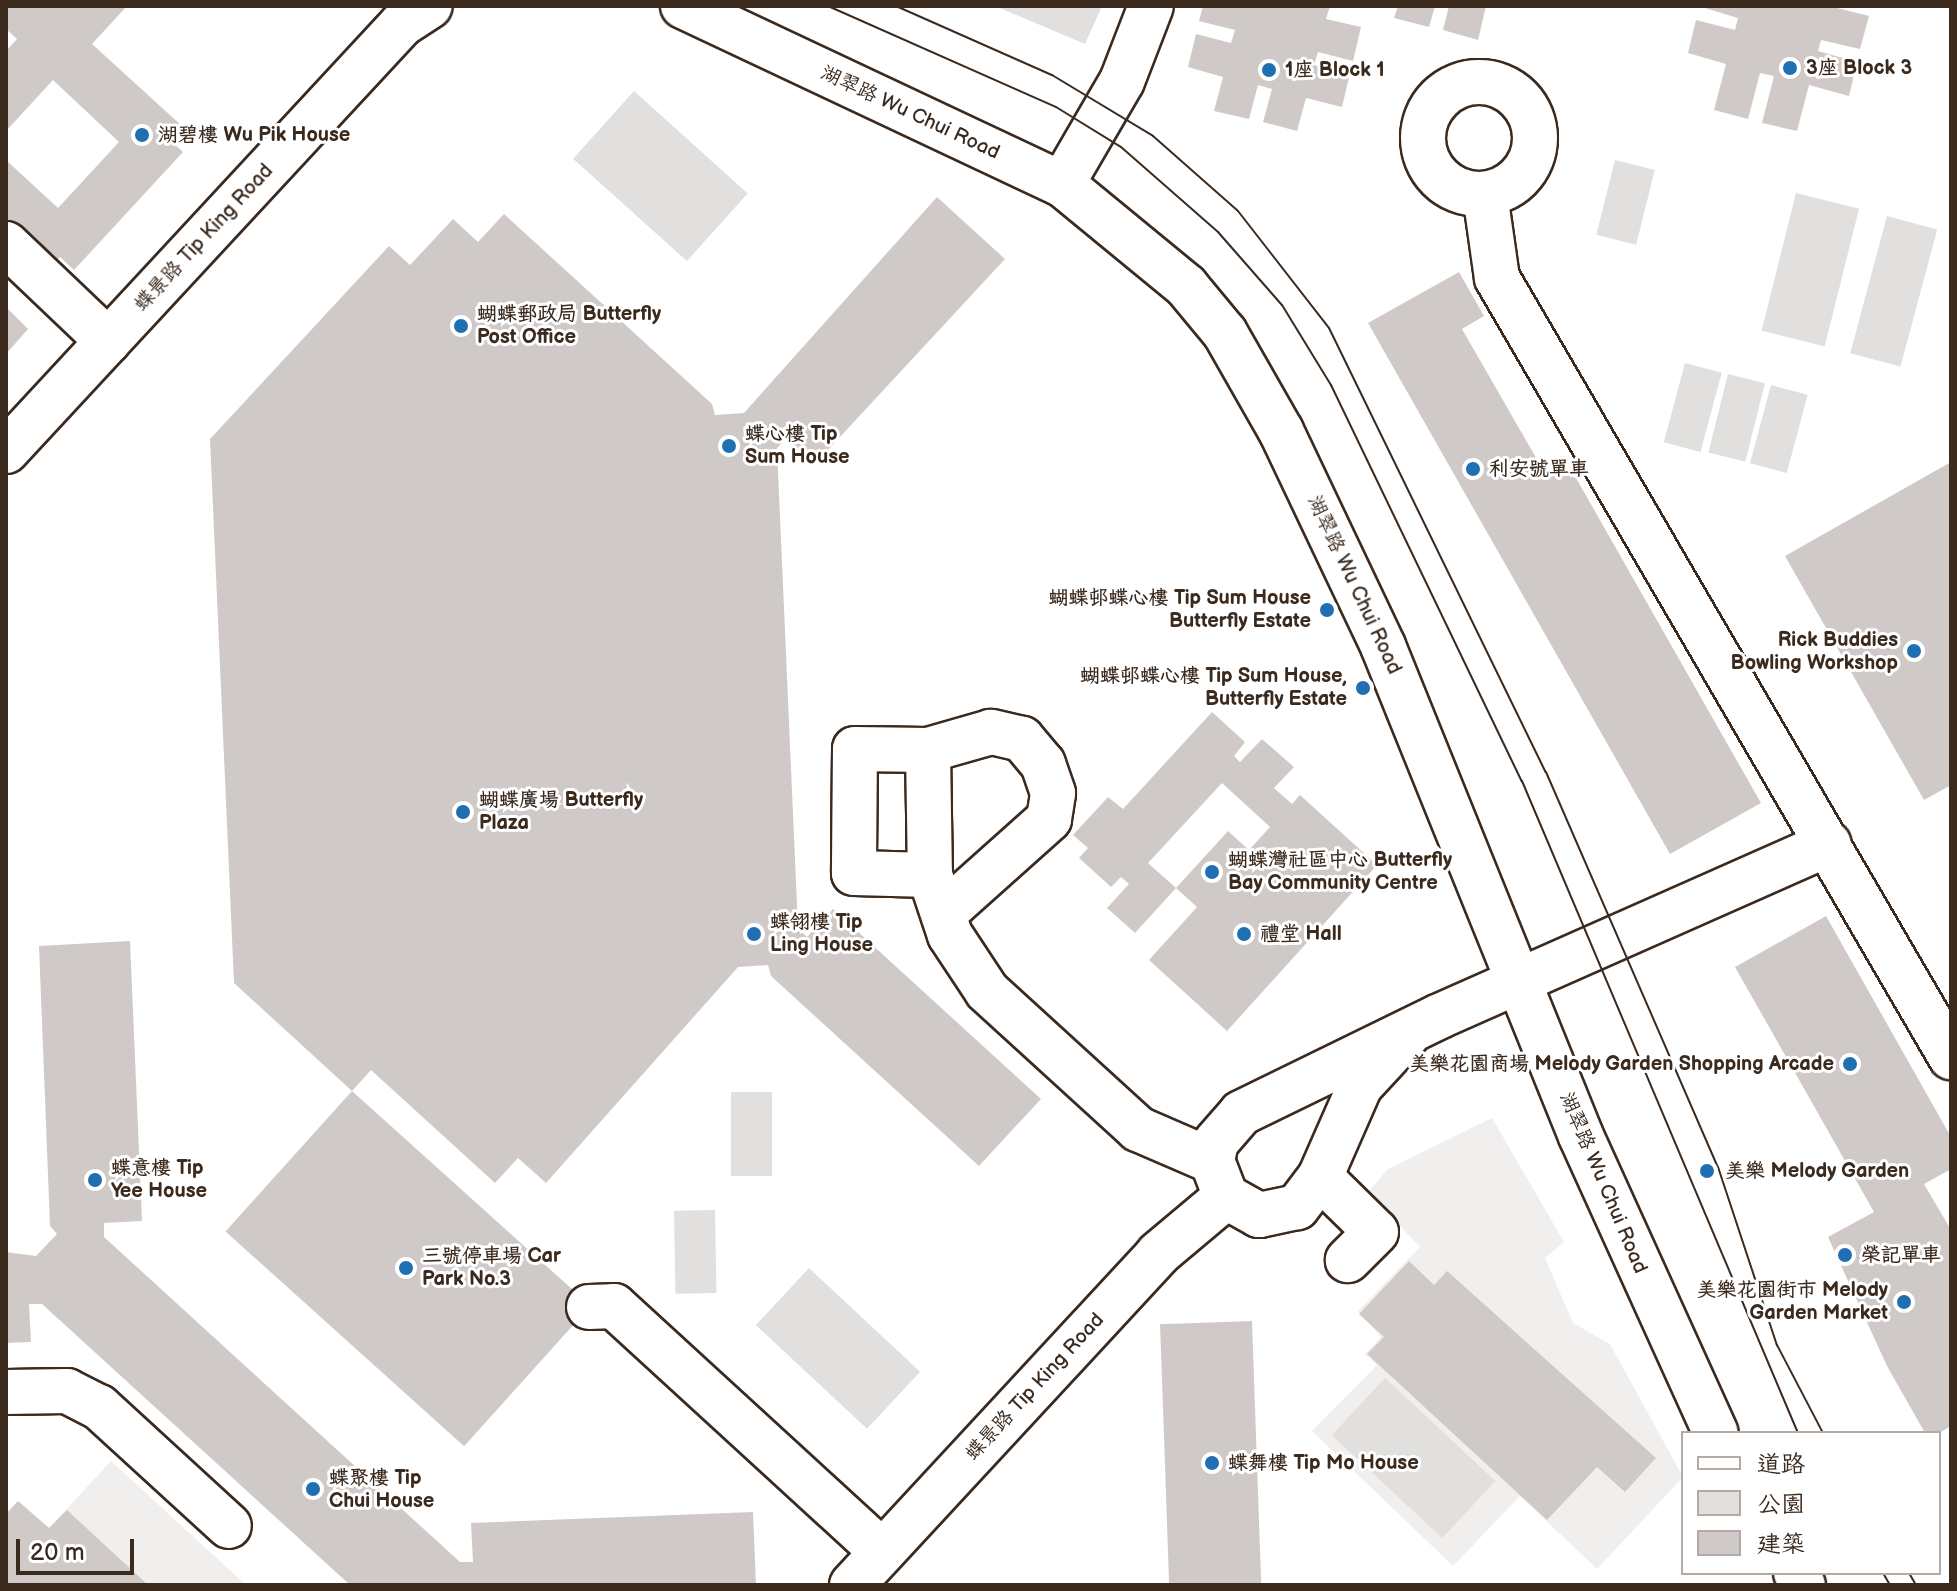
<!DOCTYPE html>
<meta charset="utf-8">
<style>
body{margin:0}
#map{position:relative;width:1957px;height:1591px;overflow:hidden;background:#fff;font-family:"Balsamiq Sans","LXGW WenKai TC",sans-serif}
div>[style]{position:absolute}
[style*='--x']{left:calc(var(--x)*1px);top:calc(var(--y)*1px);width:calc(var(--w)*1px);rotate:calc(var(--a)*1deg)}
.built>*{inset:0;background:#f1efee}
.green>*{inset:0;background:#e2e0de;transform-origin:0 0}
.building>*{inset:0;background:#cfcac7;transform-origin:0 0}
.roads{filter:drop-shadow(2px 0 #3b2a1e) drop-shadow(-2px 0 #3b2a1e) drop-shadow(0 2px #3b2a1e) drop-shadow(0 -2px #3b2a1e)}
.minor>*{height:44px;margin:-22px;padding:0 22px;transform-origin:22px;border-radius:22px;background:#fff}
.minor>.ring{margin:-22px;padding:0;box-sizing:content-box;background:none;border:44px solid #fff;border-radius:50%}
.tram>*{height:2px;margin:-1px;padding:0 1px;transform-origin:1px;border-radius:1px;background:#3b2a1e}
.dots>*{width:22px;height:22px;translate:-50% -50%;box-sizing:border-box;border:4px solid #fff;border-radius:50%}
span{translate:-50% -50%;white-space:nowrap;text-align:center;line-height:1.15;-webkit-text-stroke:6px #fff;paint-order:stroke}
.poi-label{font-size:20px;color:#3b2a1e;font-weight:700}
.left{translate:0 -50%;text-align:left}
.right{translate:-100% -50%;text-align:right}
.street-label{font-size:20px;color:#3b2a1e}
.frame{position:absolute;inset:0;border:8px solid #3b2a1e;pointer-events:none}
.legend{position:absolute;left:1681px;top:1431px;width:260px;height:144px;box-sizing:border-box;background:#fff;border:2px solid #b1aaa5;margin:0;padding:10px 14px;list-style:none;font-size:24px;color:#3b2a1e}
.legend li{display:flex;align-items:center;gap:16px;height:40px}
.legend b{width:40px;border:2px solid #b1aaa5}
.scale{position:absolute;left:16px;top:1539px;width:118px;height:36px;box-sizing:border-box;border:4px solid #3b2a1e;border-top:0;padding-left:10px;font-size:24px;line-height:28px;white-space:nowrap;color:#3b2a1e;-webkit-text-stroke:6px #fff;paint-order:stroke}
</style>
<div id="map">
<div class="built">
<i style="clip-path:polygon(1492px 1118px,1564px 1242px,1545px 1258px,1573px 1323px,1610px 1344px,1683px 1477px,1597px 1569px,1520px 1496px,1453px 1566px,1312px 1431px,1377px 1365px,1365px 1354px,1381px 1337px,1358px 1311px,1420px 1247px,1368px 1192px,1388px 1169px)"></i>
<i style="clip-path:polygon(111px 1461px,246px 1585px,6px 1585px,6px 1514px,18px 1501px,49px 1528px)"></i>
</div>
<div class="green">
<i style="clip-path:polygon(995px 6px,1102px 6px,1085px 44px)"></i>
<i style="left:634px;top:91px;width:153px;height:91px;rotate:42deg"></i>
<i style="left:1615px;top:160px;width:41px;height:77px;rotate:14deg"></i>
<i style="left:1796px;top:193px;width:65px;height:142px;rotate:14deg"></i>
<i style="left:1887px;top:216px;width:52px;height:142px;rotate:15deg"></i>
<i style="left:1685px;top:363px;width:38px;height:82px;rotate:15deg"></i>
<i style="left:1728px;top:374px;width:38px;height:81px;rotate:14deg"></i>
<i style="left:1771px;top:385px;width:38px;height:81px;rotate:15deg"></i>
<i style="left:731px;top:1092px;width:41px;height:84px"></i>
<i style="left:715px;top:1210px;width:83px;height:41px;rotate:89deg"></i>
<i style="left:809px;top:1268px;width:152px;height:78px;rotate:43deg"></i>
<i style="left:1385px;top:1378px;width:151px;height:78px;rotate:43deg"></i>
</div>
<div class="building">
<i style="clip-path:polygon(6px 6px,127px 6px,92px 44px,182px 126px,169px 139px,183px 152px,74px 270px,60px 257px,47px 271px,6px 233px,6px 160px,58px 208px,119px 142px,53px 80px,6px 131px,6px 51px,17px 39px,6px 29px)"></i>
<i style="clip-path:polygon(1203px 6px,1330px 6px,1326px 19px,1361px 27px,1353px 61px,1318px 52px,1314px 65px,1350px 73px,1342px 107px,1306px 98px,1297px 131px,1263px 122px,1272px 89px,1258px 85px,1249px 119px,1214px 111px,1223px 77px,1188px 67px,1196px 34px,1231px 43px,1235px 30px,1199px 21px)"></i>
<i style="clip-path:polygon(1398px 6px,1435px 6px,1429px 27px,1394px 18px)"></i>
<i style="clip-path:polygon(1449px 6px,1486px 6px,1478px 40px,1443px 30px)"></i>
<i style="clip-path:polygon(1698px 6px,1829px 6px,1869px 16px,1860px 49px,1821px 40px,1818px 51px,1857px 62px,1849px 96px,1809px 85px,1797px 131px,1762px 123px,1774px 76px,1760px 73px,1748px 119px,1714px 110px,1726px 64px,1688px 53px,1696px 20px,1735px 30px,1738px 18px)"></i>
<i style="clip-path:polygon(937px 197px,1005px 259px,814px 465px,786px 439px,777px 448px,798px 928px,807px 937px,833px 909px,1041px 1099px,979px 1166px,771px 976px,768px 965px,738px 967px,546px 1183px,518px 1158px,495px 1183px,371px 1070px,352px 1091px,234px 983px,210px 439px,389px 246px,410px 265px,453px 219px,478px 242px,504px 214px,712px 404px,715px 415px,744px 413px)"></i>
<i style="clip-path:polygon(1459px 272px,1484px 316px,1462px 329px,1542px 468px,1576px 478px,1761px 803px,1670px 854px,1368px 323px)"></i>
<i style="clip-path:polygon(6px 307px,28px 329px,6px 354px)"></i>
<i style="clip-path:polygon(1951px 462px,1951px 785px,1924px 800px,1785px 556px)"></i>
<i style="clip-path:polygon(1212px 712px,1245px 742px,1234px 756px,1240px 762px,1262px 739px,1294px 767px,1274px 788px,1292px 804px,1300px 795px,1377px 865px,1227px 1031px,1149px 960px,1197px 907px,1176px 888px,1228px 831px,1249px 850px,1270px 827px,1222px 783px,1148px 863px,1176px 888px,1135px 933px,1107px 908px,1129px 884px,1121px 877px,1111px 887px,1079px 858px,1088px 848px,1073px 835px,1108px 797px,1123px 809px)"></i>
<i style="clip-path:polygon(1826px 916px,1951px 1137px,1951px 1169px,1924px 1184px,1951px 1230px,1951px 1426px,1939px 1433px,1925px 1433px,1887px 1366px,1828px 1237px,1874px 1212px,1735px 967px)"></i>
<i style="clip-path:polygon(130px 941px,142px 1221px,104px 1223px,104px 1237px,460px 1562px,473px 1562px,471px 1523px,753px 1512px,756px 1585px,350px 1585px,42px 1304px,29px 1304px,31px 1342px,6px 1343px,6px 1252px,36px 1256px,57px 1234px,50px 1226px,39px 946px)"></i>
<i style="left:352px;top:1091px;width:321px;height:189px;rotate:42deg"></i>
<i style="clip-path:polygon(1409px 1261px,1434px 1285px,1447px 1271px,1656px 1458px,1625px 1492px,1597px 1467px,1547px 1520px,1367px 1354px,1384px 1337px,1359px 1314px)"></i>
<i style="left:1252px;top:1321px;width:264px;height:92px;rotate:88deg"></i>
<i style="clip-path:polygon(18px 1501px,49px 1528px,67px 1510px,148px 1585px,6px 1585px,6px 1514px)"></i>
</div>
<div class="roads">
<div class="minor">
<i style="--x:683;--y:6;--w:419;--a:25.2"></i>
<i style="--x:1062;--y:184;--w:161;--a:39.4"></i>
<i style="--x:1186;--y:286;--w:61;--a:50.3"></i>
<i style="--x:1225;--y:333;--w:113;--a:60.3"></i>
<i style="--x:1281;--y:431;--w:238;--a:64.6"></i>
<i style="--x:1383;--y:646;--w:528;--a:68"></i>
<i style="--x:1581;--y:1136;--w:326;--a:65.6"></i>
<i class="ring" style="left:1423px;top:82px;width:68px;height:68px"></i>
<i style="--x:1062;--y:184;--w:119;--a:-59.8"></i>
<i style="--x:1122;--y:81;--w:80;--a:-68.9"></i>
<i style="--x:1485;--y:194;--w:85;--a:81.9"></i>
<i style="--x:1497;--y:278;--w:902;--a:59.77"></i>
<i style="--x:6;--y:244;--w:141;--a:43.6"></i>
<i style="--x:6;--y:451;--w:582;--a:-47.16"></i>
<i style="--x:402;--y:24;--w:33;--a:-33"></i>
<i style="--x:928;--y:750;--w:73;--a:-179.2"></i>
<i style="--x:855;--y:749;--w:124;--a:90.5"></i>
<i style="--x:854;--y:873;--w:76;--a:1.5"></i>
<i style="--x:944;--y:913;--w:141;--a:-41.8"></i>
<i style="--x:1049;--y:819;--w:26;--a:-81"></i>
<i style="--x:1053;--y:793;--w:31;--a:-109"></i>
<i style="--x:1043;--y:764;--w:33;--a:-130"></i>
<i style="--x:1022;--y:739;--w:32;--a:-167"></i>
<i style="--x:991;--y:732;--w:66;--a:164.1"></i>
<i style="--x:928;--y:750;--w:125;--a:89.1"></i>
<i style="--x:930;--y:875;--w:63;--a:71.6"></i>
<i style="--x:950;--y:935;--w:67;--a:56.5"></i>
<i style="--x:987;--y:991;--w:205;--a:42.4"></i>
<i style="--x:1138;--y:1129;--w:81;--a:23.4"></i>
<i style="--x:1408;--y:1034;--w:71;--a:132.7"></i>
<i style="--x:1360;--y:1086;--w:99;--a:113.7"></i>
<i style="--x:1320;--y:1177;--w:38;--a:127"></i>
<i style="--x:1297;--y:1207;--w:39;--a:168"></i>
<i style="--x:1259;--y:1215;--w:38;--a:-151"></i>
<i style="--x:1226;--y:1197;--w:39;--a:-111"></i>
<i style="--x:1212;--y:1161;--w:19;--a:-78"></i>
<i style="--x:1216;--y:1142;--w:38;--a:-49"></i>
<i style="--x:1241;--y:1113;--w:221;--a:-26"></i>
<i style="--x:1440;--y:1016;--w:425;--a:-23.9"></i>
<i style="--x:1320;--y:1177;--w:78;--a:44.5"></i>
<i style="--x:1376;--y:1232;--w:40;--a:135"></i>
<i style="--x:589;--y:1307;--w:25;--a:-2"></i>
<i style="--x:614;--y:1306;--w:364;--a:42.5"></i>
<i style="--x:6;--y:1392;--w:61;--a:-0.9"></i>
<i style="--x:67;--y:1391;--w:36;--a:27"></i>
<i style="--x:99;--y:1407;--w:176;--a:42.5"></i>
<i style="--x:1796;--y:1573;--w:14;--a:60"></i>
<i style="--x:852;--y:1585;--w:451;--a:-47.2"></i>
<i style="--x:1158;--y:1254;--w:89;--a:-40"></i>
</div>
</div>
<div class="tram">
<i style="--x:828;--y:6;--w:249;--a:23.9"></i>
<i style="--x:1056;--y:107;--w:76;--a:31.6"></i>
<i style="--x:1121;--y:147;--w:129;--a:41.2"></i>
<i style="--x:1218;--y:232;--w:97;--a:48.8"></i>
<i style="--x:1282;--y:305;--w:94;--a:58.5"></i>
<i style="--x:1331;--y:385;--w:440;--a:64.3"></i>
<i style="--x:1522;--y:781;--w:708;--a:67.06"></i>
<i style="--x:896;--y:6;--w:171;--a:23.9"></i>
<i style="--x:1052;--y:75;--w:118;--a:31.1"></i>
<i style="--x:1153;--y:136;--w:113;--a:41.4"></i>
<i style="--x:1238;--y:211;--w:148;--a:52.1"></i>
<i style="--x:1329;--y:328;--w:494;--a:64"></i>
<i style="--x:1546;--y:772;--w:431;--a:66.5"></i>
<i style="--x:1718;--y:1167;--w:188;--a:71.7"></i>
<i style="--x:1777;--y:1345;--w:99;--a:62.4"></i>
<i style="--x:1883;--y:1573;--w:14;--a:60"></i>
<i style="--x:1909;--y:1573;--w:14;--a:60"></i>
</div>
<div class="dots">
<i style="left:1790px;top:68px;background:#1f6fb2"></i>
<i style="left:1269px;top:70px;background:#1f6fb2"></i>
<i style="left:142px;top:135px;background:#1f6fb2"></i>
<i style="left:461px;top:326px;background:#1f6fb2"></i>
<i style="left:729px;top:446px;background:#1f6fb2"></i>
<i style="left:1473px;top:469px;background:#1f6fb2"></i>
<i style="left:1327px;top:610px;background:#1f6fb2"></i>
<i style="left:1914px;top:651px;background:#1f6fb2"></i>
<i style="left:1363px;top:688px;background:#1f6fb2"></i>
<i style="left:463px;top:812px;background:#1f6fb2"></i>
<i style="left:1212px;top:872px;background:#1f6fb2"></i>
<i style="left:754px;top:934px;background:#1f6fb2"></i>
<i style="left:1244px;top:934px;background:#1f6fb2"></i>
<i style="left:1850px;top:1064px;background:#1f6fb2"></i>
<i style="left:1707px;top:1171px;background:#1f6fb2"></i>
<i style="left:95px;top:1180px;background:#1f6fb2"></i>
<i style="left:1845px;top:1255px;background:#1f6fb2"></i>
<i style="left:406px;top:1268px;background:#1f6fb2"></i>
<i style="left:1904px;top:1302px;background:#1f6fb2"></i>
<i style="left:1212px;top:1463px;background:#1f6fb2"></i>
<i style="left:313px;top:1489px;background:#1f6fb2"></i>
</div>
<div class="poi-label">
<span class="left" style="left:1806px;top:68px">3座 Block 3</span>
<span class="left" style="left:1285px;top:70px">1座 Block 1</span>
<span class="left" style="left:158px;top:135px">湖碧樓 Wu Pik House</span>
<span class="left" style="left:477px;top:326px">蝴蝶郵政局 Butterfly<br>Post Office</span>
<span class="left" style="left:745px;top:446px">蝶心樓 Tip<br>Sum House</span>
<span class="left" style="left:1489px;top:469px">利安號單車</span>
<span class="right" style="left:1311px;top:610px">蝴蝶邨蝶心樓 Tip Sum House<br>Butterfly Estate</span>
<span class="right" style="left:1898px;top:652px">Rick Buddies<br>Bowling Workshop</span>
<span class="right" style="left:1347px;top:688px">蝴蝶邨蝶心樓 Tip Sum House,<br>Butterfly Estate</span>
<span class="left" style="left:479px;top:812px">蝴蝶廣場 Butterfly<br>Plaza</span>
<span class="left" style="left:1228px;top:872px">蝴蝶灣社區中心 Butterfly<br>Bay Community Centre</span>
<span class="left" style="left:770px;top:934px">蝶翎樓 Tip<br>Ling House</span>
<span class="left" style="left:1260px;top:934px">禮堂 Hall</span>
<span class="right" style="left:1834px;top:1064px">美樂花園商場 Melody Garden Shopping Arcade</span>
<span class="left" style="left:111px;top:1180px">蝶意樓 Tip<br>Yee House</span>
<span class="left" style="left:1725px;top:1171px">美樂 Melody Garden</span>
<span class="left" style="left:1861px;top:1255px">榮記單車</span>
<span class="left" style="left:422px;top:1268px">三號停車場 Car<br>Park No.3</span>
<span class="right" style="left:1888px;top:1302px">美樂花園街市 Melody<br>Garden Market</span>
<span class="left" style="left:1228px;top:1463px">蝶舞樓 Tip Mo House</span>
<span class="left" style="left:329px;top:1490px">蝶聚樓 Tip<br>Chui House</span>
</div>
<div class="street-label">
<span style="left:910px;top:113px;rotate:25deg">湖翠路 Wu Chui Road</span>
<span style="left:204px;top:238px;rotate:-47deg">蝶景路 Tip King Road</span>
<span style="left:1354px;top:585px;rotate:65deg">湖翠路 Wu Chui Road</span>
<span style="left:1603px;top:1183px;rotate:67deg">湖翠路 Wu Chui Road</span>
<span style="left:1035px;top:1387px;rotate:-47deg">蝶景路 Tip King Road</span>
</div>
<div class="frame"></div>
<ul class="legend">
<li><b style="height:10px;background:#fff"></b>道路</li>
<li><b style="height:22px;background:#e2e0de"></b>公園</li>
<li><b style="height:22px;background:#cfcac7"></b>建築</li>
</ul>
<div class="scale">20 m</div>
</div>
